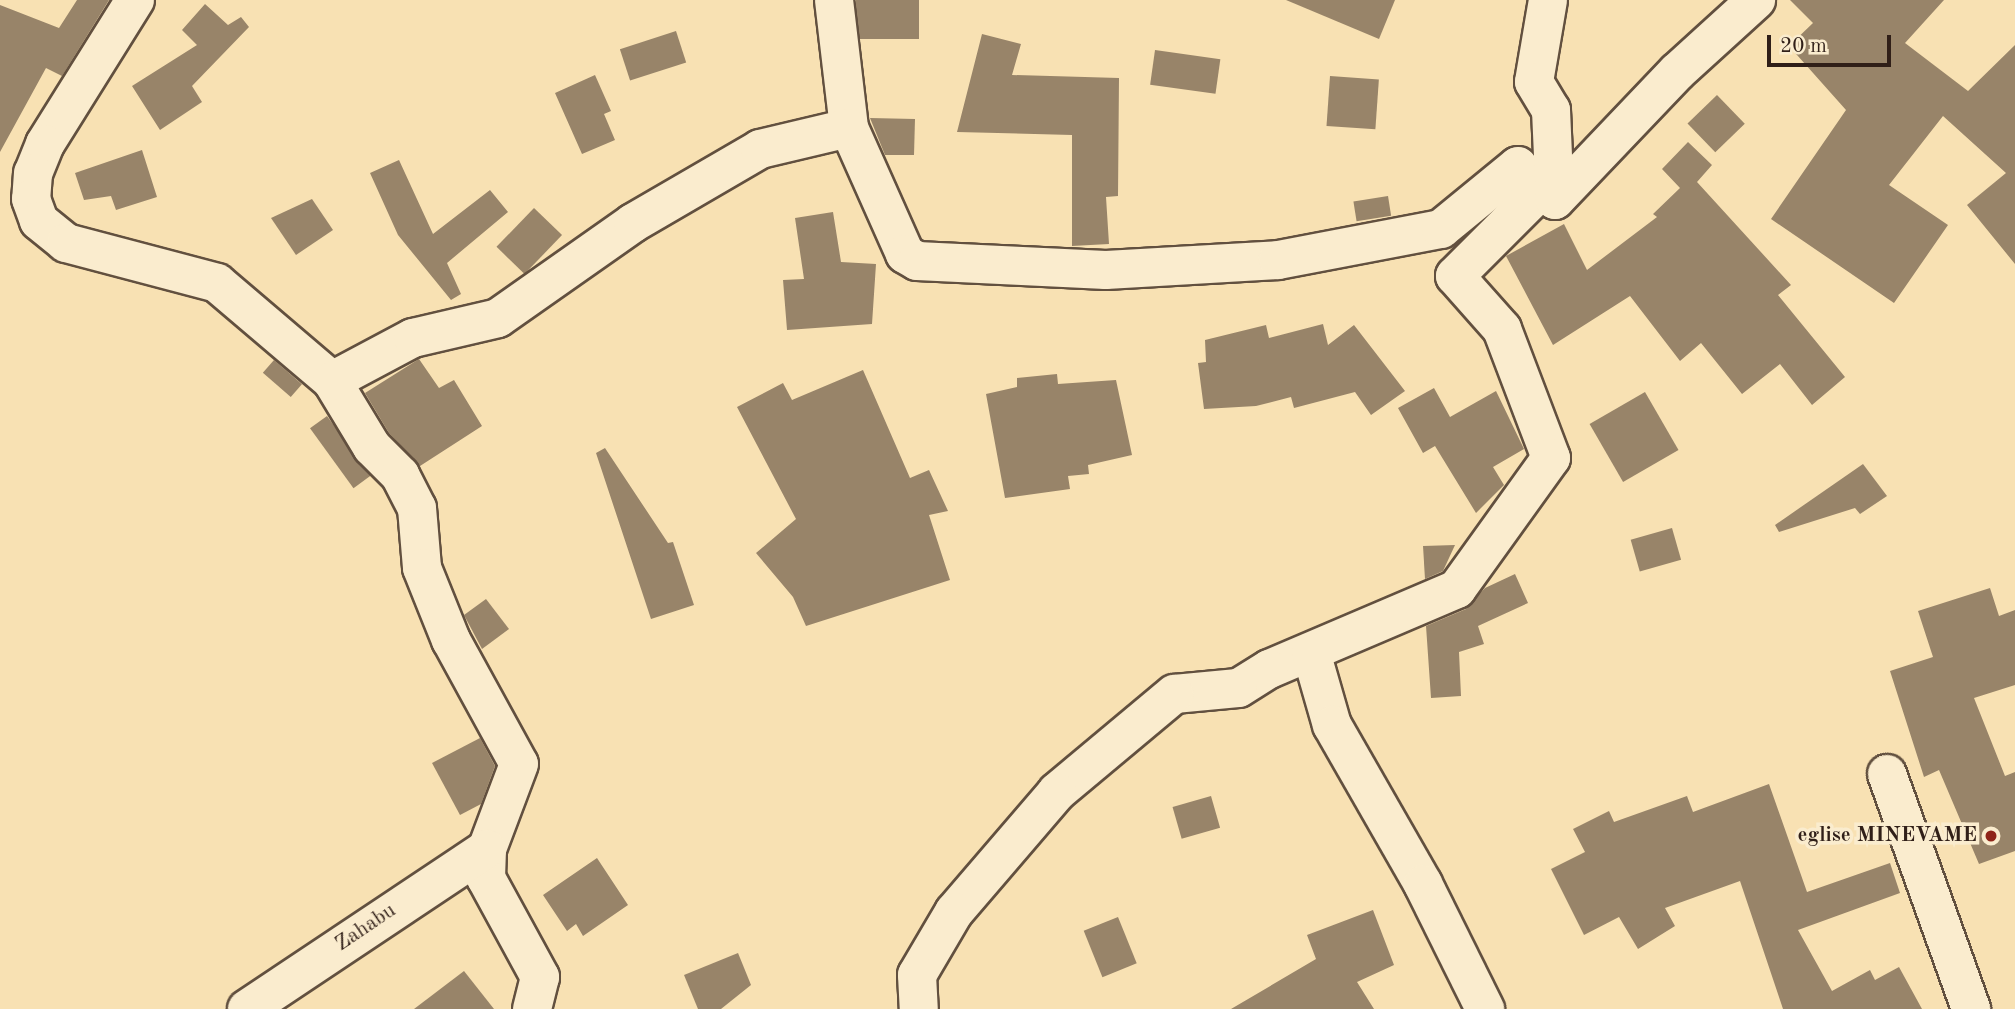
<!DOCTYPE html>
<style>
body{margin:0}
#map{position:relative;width:2015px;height:1009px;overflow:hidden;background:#f8e1b3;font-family:"Old Standard TT",serif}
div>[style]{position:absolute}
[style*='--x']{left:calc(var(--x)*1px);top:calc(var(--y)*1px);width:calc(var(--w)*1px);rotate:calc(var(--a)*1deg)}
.building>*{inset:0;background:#988469;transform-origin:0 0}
.roads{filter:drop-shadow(2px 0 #62503f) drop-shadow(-2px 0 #62503f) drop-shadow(0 2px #62503f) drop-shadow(0 -2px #62503f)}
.minor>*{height:38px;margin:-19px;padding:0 19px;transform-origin:19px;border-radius:19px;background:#faecce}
.dots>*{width:19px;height:19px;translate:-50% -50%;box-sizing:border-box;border:4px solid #faecce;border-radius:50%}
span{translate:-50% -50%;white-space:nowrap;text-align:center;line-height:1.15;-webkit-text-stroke:7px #faecce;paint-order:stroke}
.poi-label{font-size:21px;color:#301f18;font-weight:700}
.right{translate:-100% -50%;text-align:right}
.street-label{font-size:21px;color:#301f18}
.scale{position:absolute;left:1767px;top:35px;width:124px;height:32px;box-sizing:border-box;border:4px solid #301f18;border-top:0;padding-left:9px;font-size:21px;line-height:24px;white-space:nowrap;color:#301f18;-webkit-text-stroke:5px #faecce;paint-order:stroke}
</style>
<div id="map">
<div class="building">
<i style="clip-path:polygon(77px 0,109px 0,62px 76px,46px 68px,0 152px,0 5px,59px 28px)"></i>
<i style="left:856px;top:0;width:63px;height:39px"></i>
<i style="clip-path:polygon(1286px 0,1395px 0,1379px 39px)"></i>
<i style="clip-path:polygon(1790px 0,1944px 0,1905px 43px,1968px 91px,2015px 45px,2015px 264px,1967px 205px,2006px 173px,1943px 116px,1889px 185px,1948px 225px,1894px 303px,1771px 219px,1846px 110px,1789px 46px,1813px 23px)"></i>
<i style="clip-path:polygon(205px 4px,228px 25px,241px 17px,249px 27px,192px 86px,202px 102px,160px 130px,132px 86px,197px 45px,182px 30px)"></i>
<i style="left:676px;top:31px;width:33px;height:59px;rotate:72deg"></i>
<i style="clip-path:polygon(982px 34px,1021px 44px,1012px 75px,1119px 78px,1118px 196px,1106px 197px,1109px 244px,1072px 246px,1072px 135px,957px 132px)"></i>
<i style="left:1155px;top:50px;width:66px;height:35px;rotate:8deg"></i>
<i style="clip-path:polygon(595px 75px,611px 111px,604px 114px,615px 140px,582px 154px,555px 93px)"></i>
<i style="left:1330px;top:76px;width:49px;height:50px;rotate:4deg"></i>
<i style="left:1717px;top:95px;width:40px;height:41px;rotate:46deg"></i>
<i style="clip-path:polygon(870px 118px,915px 119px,914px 155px,885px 155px)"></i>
<i style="clip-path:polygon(1688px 142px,1712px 165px,1697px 182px,1791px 285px,1778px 295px,1845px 377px,1812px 405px,1780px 364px,1742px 394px,1701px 343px,1680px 361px,1630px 296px,1553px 345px,1506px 256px,1564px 224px,1587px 270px,1657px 217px,1653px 214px,1680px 188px,1662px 169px)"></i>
<i style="clip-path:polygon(142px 150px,157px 197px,116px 210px,111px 196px,84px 200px,75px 173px)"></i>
<i style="clip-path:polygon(399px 160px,433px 234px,490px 190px,508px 212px,447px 263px,461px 294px,451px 300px,398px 235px,370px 173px)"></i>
<i style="left:1388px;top:196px;width:20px;height:35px;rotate:81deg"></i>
<i style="clip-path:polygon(312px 199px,333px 230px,296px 255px,271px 218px)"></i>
<i style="left:534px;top:208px;width:39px;height:54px;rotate:44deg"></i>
<i style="clip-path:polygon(833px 212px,841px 262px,876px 264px,872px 324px,787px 330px,783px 280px,804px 279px,795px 218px)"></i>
<i style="clip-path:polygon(1323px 324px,1328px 345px,1354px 325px,1405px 391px,1371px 415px,1355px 392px,1294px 408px,1291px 397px,1256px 406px,1204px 409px,1198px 363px,1206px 362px,1205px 340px,1266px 325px,1269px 338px)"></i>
<i style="clip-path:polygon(419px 359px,439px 388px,454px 380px,482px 426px,420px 466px,389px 433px,365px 393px)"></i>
<i style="left:274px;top:360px;width:37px;height:17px;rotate:41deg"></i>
<i style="clip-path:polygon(863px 370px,910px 478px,929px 470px,948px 511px,929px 515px,950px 580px,806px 626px,793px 597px,756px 553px,796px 519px,737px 407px,783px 383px,792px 400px)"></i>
<i style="clip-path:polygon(1057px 374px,1058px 384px,1116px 380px,1132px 455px,1088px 465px,1089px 474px,1068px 476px,1070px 489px,1005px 498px,986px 394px,1017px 387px,1017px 378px)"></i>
<i style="clip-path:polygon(1434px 388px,1450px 417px,1496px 391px,1524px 449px,1493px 467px,1504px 485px,1476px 513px,1435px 446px,1423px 453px,1398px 408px)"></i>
<i style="left:1645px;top:392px;width:67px;height:64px;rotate:60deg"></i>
<i style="left:327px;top:416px;width:74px;height:21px;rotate:54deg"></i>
<i style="clip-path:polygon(605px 448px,668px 543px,673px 542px,694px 605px,651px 619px,596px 453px)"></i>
<i style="clip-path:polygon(1863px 464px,1887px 496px,1860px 514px,1855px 508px,1779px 532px,1775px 525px)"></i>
<i style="left:1672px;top:528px;width:33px;height:43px;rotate:74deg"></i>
<i style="clip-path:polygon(1455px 545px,1443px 571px,1425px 579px,1423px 546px)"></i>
<i style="clip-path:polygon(1515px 574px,1528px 603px,1478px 626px,1484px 644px,1459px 652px,1461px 696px,1431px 698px,1426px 626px,1466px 609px,1485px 588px)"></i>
<i style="clip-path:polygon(1990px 588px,1999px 616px,2015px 610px,2015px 685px,1974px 698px,2005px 776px,2015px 772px,2015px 851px,1979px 864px,1939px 770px,1924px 777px,1890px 671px,1933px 657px,1918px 611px)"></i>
<i style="clip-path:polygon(486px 599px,509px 629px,482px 649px,464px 615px)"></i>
<i style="clip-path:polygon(480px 738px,495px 766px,481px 804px,460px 815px,432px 763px)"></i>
<i style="clip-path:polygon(1769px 784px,1807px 892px,1890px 863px,1900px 893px,1798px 930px,1832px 991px,1870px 970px,1875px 980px,1899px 967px,1922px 1009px,1783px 1009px,1740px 881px,1665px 908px,1675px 926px,1638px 949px,1619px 917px,1584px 935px,1551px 869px,1585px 852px,1573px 829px,1609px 811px,1614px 822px,1687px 796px,1693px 812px)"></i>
<i style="left:1211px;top:796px;width:33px;height:40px;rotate:74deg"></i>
<i style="clip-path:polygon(597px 858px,628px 905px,583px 936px,576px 924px,567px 931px,543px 895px)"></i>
<i style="clip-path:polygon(1373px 910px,1394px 965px,1357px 982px,1374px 1009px,1231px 1009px,1316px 959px,1307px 935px)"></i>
<i style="left:1118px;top:917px;width:50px;height:37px;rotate:68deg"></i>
<i style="clip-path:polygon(738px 953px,751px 985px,721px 1009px,698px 1009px,684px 975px)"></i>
<i style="clip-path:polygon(464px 971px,494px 1009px,414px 1009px)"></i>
</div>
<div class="roads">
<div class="minor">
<i style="--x:135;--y:0;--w:170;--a:122"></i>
<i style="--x:45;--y:144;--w:31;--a:112"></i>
<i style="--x:33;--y:173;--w:26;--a:94"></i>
<i style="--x:31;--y:199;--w:23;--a:70"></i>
<i style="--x:39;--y:221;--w:35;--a:39"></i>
<i style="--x:66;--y:243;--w:156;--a:14.8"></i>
<i style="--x:217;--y:283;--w:151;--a:40.4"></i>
<i style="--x:332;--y:381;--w:77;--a:58.8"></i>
<i style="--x:372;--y:447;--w:40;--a:45"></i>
<i style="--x:400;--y:475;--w:37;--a:63"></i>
<i style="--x:417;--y:508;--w:60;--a:85.2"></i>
<i style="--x:422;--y:568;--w:78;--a:68.1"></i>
<i style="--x:451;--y:640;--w:141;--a:61.3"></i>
<i style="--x:519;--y:764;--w:91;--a:110.6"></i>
<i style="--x:487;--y:849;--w:29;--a:92"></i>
<i style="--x:486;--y:878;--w:113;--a:61.4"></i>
<i style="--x:540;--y:977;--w:33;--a:104"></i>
<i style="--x:834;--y:0;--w:129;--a:83.3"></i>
<i style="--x:849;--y:128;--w:138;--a:66"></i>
<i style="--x:905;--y:254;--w:14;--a:30"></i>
<i style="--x:917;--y:261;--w:189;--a:2.7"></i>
<i style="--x:1106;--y:270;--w:172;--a:-3.3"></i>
<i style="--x:1278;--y:260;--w:166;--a:-10.8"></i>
<i style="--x:1441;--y:229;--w:99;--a:-39.3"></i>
<i style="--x:1518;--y:166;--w:34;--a:56"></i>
<i style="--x:1537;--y:194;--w:116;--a:135"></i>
<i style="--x:1455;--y:276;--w:71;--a:48.4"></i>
<i style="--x:1502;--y:329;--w:138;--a:69.2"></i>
<i style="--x:1551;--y:458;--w:161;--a:125.7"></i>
<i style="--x:1457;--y:589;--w:204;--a:156.9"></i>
<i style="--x:1269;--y:669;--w:36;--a:148"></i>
<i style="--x:1238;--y:688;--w:64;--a:174.6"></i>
<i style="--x:1174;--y:694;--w:153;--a:140.1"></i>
<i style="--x:1057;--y:792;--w:158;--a:130.6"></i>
<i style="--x:954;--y:912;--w:73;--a:120.4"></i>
<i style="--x:917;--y:975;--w:34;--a:87"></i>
<i style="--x:1548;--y:0;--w:83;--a:99.7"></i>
<i style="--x:1534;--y:82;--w:33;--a:59"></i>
<i style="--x:1551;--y:110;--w:90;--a:87.5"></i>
<i style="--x:1555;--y:200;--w:177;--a:-46.4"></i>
<i style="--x:1677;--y:72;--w:107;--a:-42.3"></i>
<i style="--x:332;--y:381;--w:92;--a:-28"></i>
<i style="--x:413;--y:338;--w:87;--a:-13.2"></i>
<i style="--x:498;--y:318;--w:165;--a:-35.1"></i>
<i style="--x:633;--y:223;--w:147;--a:-30.2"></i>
<i style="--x:760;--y:149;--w:91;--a:-13.3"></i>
<i style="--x:1311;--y:652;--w:76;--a:74"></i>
<i style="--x:1332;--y:725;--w:183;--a:60.2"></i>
<i style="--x:1423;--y:884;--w:140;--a:63.6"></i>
<i style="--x:1887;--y:774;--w:250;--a:70.3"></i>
<i style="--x:247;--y:1009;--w:288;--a:-33.7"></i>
</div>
</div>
<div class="dots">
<i style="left:1991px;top:836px;background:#8f2418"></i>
</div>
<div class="poi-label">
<span class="right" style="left:1977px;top:836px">eglise MINEVAME</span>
</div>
<div class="street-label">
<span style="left:366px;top:928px;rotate:-34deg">Zahabu</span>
</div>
<div class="scale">20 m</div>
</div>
